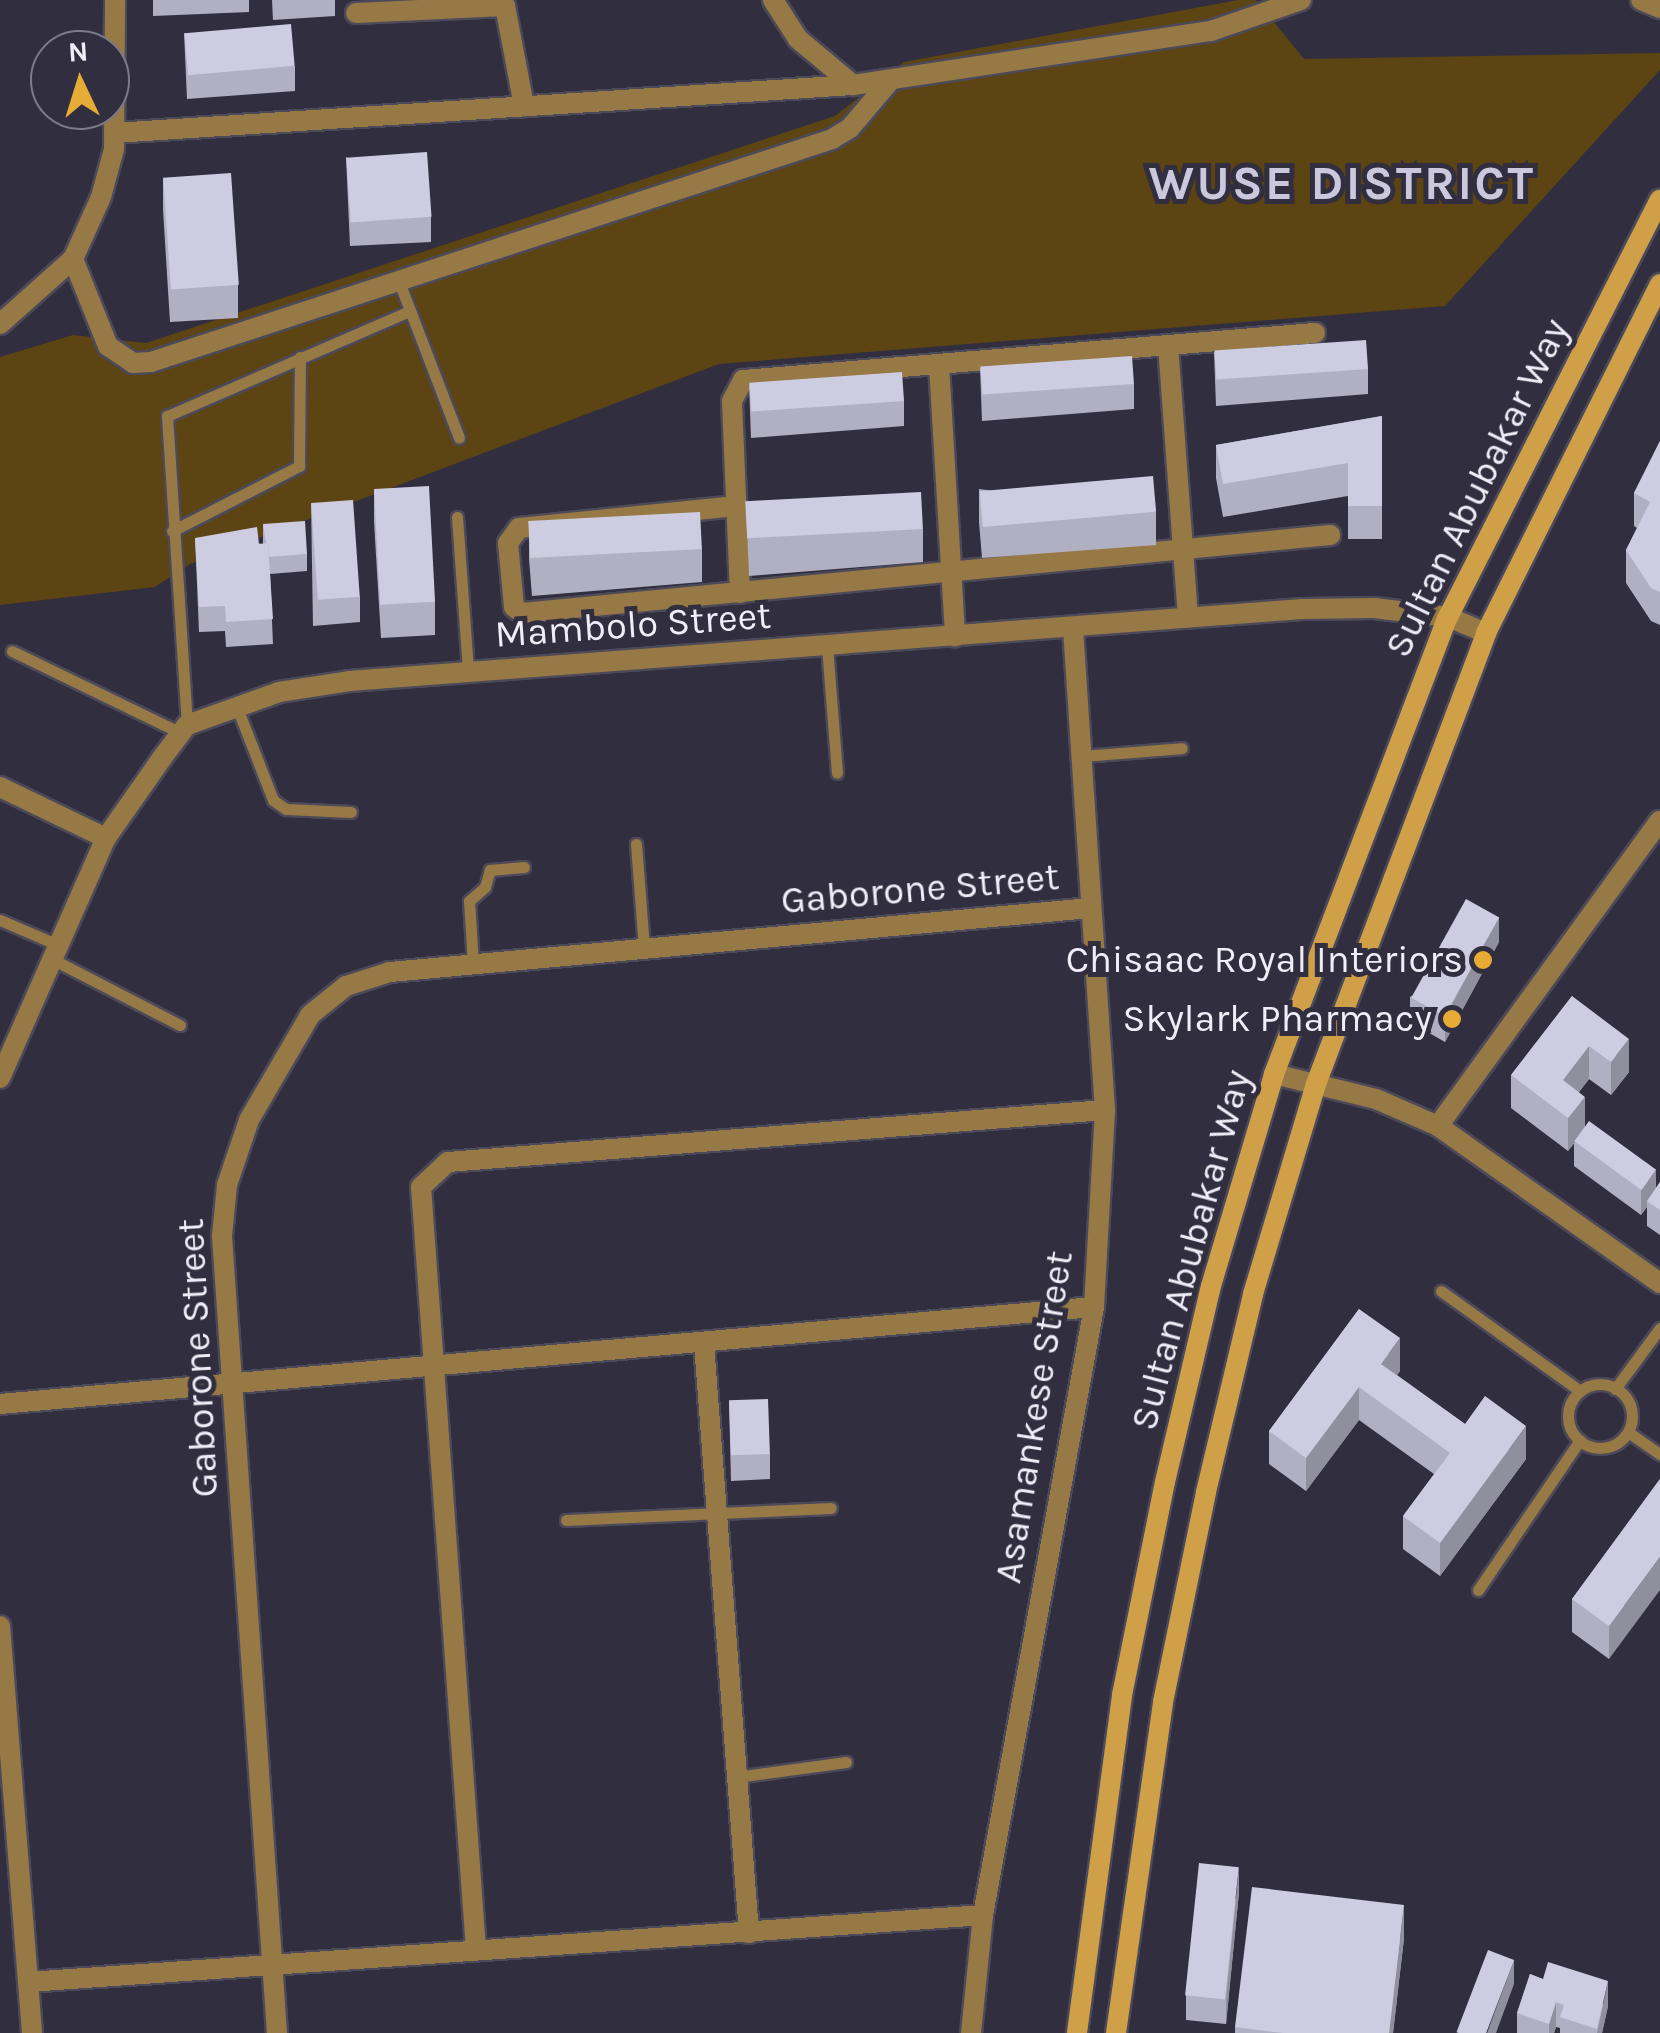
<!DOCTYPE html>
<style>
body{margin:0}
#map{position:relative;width:1660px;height:2033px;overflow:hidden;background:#312e3f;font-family:Karla,sans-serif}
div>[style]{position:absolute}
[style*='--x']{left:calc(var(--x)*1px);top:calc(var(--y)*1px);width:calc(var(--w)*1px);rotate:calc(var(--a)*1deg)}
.green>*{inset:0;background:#5d4413}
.roads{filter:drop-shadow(2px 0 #4c4959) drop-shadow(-2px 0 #4c4959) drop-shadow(0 2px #4c4959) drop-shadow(0 -2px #4c4959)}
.lane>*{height:11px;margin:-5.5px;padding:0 5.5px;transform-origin:5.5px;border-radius:5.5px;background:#967944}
.lane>.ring{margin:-5.5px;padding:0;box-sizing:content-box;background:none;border:11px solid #967944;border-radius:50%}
.street>*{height:20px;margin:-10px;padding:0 10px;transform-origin:10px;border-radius:10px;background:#967944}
.secondary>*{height:20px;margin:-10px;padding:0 10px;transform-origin:10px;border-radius:10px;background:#d0a048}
.wall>*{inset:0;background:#b1afc2}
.shaded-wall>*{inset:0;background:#908f9e}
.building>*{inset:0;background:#cecce1;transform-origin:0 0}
.dots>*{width:28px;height:28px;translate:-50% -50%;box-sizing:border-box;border:5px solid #312e3f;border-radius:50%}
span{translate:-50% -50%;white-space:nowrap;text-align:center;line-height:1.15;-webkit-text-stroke:10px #312e3f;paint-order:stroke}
.street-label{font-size:38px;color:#efedf8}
.poi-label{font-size:38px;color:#efedf8}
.right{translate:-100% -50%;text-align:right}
.district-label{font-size:48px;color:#cbc8dd;font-weight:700;letter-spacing:2.5px}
.north{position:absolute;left:30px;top:30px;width:100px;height:100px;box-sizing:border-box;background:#312e3f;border:2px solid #7d7a89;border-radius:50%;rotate:356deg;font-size:28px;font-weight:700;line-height:40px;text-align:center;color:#efedf8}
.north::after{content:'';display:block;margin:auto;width:35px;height:45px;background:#e6ac36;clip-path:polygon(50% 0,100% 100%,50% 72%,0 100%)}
</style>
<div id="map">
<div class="green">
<i style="clip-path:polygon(1238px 0,1256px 0,1304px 59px,1660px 53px,1660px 70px,1445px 306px,719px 364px,190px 564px,155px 587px,0 605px,0 357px,73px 335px,146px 343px,835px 116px,904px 62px)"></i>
</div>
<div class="roads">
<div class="lane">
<i style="--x:398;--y:279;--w:170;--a:69"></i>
<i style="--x:457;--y:517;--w:155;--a:85.9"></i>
<i style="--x:172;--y:531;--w:143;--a:-27.1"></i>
<i style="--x:299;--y:466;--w:109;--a:-89.5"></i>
<i style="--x:827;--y:646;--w:127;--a:85.5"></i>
<i style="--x:12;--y:651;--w:188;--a:25.9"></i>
<i style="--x:236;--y:705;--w:102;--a:68.7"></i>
<i style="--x:273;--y:800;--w:16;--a:35"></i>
<i style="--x:286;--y:809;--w:65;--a:2.6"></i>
<i style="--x:187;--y:725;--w:310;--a:-93.7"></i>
<i style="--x:167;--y:416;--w:265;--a:-23.4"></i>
<i style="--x:1081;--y:756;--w:101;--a:-4.5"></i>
<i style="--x:636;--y:844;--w:105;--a:85.6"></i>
<i style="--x:0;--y:920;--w:63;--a:23.3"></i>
<i style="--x:52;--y:959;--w:144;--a:27.3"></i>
<i style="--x:473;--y:964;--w:63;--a:-93.6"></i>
<i style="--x:469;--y:901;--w:21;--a:-41"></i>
<i style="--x:485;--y:887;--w:18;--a:-74"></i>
<i style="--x:490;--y:870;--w:34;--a:-5"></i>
<i style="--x:1441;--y:1291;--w:171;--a:35.7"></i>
<i class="ring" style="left:1568px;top:1384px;width:53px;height:53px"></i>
<i style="--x:1615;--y:1389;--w:76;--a:-53.6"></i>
<i style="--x:1628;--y:1432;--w:39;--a:35"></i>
<i style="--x:566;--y:1520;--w:265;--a:-2.6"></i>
<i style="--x:1478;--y:1590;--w:181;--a:-55.8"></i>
<i style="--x:736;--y:1777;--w:111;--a:-7.8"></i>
</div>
<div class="street">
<i style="--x:773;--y:0;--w:46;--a:57.3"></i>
<i style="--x:798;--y:39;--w:72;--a:39.9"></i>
<i style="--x:853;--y:85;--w:362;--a:-8.6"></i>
<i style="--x:1211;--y:31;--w:95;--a:-19"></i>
<i style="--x:1641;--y:0;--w:21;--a:23"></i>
<i style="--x:356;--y:13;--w:149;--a:-2.7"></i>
<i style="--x:505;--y:6;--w:102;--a:79.2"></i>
<i style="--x:114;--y:133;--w:741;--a:-3.72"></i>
<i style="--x:73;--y:259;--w:94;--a:68.1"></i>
<i style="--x:108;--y:346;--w:30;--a:34"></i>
<i style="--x:133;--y:363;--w:18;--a:-3"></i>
<i style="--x:151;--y:362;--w:717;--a:-18.13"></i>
<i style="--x:832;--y:139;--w:21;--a:-31"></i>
<i style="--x:850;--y:128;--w:60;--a:-49.7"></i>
<i style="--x:0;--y:324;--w:98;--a:-41.7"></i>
<i style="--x:73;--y:259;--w:68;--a:-65.7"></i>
<i style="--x:101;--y:197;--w:50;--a:-74.8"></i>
<i style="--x:114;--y:149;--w:149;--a:-89.6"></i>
<i style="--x:1168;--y:345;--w:273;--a:85.8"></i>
<i style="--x:939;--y:365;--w:272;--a:86.6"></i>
<i style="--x:736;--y:506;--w:218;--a:174.2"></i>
<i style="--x:519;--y:528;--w:19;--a:126"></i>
<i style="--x:508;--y:543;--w:64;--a:84.6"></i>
<i style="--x:514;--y:607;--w:10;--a:37"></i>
<i style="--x:522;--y:613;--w:812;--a:-5.51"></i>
<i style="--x:740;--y:593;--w:192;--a:-92.4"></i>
<i style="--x:732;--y:401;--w:24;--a:-62"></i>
<i style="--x:743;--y:380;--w:574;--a:-4.7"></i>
<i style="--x:0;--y:787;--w:118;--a:25.7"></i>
<i style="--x:1274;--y:1074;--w:105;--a:13.8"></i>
<i style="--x:1376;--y:1099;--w:68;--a:23.5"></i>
<i style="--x:1438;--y:1126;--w:272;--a:35.3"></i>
<i style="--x:0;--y:1078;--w:262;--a:-66.2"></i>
<i style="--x:106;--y:838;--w:98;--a:-55"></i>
<i style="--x:162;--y:758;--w:41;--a:-52.9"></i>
<i style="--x:187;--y:725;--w:98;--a:-19.7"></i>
<i style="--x:279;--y:692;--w:71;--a:-8.9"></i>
<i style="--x:349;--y:681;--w:956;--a:-4.32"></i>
<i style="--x:1302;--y:609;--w:72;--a:-0.8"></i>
<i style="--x:1374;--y:608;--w:75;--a:6.9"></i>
<i style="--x:1448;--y:617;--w:41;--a:22.8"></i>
<i style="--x:1438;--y:1126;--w:377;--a:-54"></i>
<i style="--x:704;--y:1344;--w:591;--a:85.63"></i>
<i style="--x:0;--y:1404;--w:1098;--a:-5.07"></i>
<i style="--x:0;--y:1626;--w:408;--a:85.5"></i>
<i style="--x:476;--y:1950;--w:765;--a:-94.12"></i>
<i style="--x:421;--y:1187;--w:37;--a:-43"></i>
<i style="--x:448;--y:1162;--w:659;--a:-4.53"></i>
<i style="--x:28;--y:1982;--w:957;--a:-4.01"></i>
<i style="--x:277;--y:2033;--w:799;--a:-93.95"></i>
<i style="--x:222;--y:1236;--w:51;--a:-84.4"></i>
<i style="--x:227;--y:1185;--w:69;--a:-71.3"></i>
<i style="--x:249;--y:1120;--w:121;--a:-59.8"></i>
<i style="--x:310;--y:1015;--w:46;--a:-38.9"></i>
<i style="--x:346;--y:986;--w:46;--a:-17.7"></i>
<i style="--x:390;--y:972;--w:704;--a:-5.22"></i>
<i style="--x:971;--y:2033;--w:119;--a:-84.2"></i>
<i style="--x:983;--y:1915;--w:618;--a:-79.65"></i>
<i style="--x:1094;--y:1307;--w:197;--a:-86.8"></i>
<i style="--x:1105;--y:1110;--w:483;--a:-93.8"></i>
</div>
<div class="secondary">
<i style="--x:1077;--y:2033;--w:341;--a:-82.4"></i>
<i style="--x:1122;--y:1695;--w:217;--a:-78.6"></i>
<i style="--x:1165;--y:1482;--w:201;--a:-76.8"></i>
<i style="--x:1211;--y:1286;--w:221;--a:-73.4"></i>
<i style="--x:1274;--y:1074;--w:489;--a:-69.2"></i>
<i style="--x:1448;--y:617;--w:468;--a:-63.1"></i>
<i style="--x:1116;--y:2033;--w:334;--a:-81.9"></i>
<i style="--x:1163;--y:1702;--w:214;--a:-78.4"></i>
<i style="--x:1206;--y:1492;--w:204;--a:-76.6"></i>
<i style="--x:1253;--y:1294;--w:219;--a:-73.3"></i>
<i style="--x:1316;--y:1084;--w:482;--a:-69.3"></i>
<i style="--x:1486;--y:633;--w:390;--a:-63.5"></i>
</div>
</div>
<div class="wall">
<i style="clip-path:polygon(153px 0,249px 0,249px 12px,153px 16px)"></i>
<i style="clip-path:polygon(272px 0,335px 0,335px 16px,273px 20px)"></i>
<i style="clip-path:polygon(184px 33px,295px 66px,295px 91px,187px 99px)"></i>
<i style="clip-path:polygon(346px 157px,431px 217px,431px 242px,350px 246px)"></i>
<i style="clip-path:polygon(163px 177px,238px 285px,238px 318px,170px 322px,163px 210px)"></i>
<i style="clip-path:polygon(1214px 352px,1368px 369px,1368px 394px,1216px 406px)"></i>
<i style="clip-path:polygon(980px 368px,1134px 384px,1134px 409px,982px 421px)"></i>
<i style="clip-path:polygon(749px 384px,904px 401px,904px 426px,751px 438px)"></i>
<i style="clip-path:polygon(1382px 416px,1382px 539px,1348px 539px,1348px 496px,1223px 517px,1216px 478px,1216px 445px)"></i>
<i style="clip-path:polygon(1660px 441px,1660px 625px,1651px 621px,1626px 583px,1626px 550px,1637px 528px,1634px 526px,1634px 493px)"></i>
<i style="clip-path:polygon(374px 489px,435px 602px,435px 635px,381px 638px,374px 522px)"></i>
<i style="clip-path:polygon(979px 489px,1156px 512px,1156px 545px,982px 558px,979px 522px)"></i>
<i style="clip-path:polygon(311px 503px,360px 597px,360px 622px,313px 626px)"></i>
<i style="clip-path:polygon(746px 506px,923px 529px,923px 562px,749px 576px)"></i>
<i style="clip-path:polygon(263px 524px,307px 554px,307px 571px,270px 574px,273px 644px,226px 647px,225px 631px,199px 632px,195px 538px,263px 544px)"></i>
<i style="clip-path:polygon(529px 526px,702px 549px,702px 582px,532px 596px,529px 559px)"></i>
<i style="clip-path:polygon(1499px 942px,1445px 1042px,1410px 1022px,1410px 997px)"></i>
<i style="clip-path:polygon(1572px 996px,1629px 1072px,1611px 1095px,1589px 1079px,1579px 1092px,1585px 1127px,1656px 1188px,1660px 1182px,1660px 1235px,1647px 1226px,1647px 1207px,1641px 1215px,1574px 1166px,1574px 1143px,1568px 1151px,1511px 1108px,1511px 1075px)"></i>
<i style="clip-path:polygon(1359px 1309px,1400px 1371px,1397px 1375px,1465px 1424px,1526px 1459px,1440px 1576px,1403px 1549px,1403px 1516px,1434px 1474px,1359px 1420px,1306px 1491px,1269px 1464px,1269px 1431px)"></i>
<i style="clip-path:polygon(729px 1401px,770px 1454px,770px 1479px,731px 1481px)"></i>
<i style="clip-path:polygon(1660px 1479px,1609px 1659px,1572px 1632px,1572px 1599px)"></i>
<i style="clip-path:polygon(1239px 1892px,1226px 2024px,1186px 2020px,1186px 1995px)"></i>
<i style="clip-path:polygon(1404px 1938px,1393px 2033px,1235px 2033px,1235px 2027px)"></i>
<i style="clip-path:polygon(1530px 1974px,1608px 2006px,1602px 2033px,1560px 2033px,1560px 2028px,1556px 2027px,1554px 2033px,1517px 2033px,1517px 2013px)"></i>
</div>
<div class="shaded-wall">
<i style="clip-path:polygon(1499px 917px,1499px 942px,1445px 1042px,1445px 1017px)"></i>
<i style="clip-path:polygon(1629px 1039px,1629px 1072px,1611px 1095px,1611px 1062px)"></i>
<i style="clip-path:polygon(1589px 1046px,1589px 1079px,1563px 1113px,1563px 1080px)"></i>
<i style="clip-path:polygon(1585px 1097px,1585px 1130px,1568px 1151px,1568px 1118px)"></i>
<i style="clip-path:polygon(1656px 1170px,1656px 1195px,1647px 1201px,1647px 1207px,1641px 1215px,1641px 1190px)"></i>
<i style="clip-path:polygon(1400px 1338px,1400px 1371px,1381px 1397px,1381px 1364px)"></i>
<i style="clip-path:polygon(1359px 1387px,1359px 1420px,1306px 1491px,1306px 1458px)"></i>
<i style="clip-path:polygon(1526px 1426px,1526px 1459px,1440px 1576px,1440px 1543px)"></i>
<i style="clip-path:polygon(1660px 1557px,1660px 1590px,1609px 1659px,1609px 1626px)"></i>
<i style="clip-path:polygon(1239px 1867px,1239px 1892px,1226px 2024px,1226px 1999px)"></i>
<i style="clip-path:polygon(1404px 1905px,1404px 1938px,1393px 2033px,1389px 2033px)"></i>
<i style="clip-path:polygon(1514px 1960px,1514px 1984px,1496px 2033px,1487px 2033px)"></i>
<i style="clip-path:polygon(1608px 1981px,1608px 2006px,1602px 2033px,1597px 2033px)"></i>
<i style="clip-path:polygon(1556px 2002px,1556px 2027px,1554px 2033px,1549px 2033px,1549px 2024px)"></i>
</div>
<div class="building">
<i style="left:291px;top:24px;width:42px;height:107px;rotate:85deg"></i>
<i style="left:427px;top:152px;width:65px;height:81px;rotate:86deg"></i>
<i style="left:231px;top:173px;width:112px;height:68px;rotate:86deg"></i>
<i style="left:1366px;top:340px;width:29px;height:152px;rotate:86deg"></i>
<i style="left:1132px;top:356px;width:28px;height:152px;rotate:86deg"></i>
<i style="left:902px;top:372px;width:29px;height:153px;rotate:86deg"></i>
<i style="clip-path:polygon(1382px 416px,1382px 506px,1348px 506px,1348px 463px,1223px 484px,1216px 445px)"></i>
<i style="clip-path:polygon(1660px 441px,1660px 592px,1651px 588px,1626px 550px,1650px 502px,1634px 493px)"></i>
<i style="left:1153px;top:476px;width:36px;height:174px;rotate:85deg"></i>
<i style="left:429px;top:486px;width:116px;height:55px;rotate:87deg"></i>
<i style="left:921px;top:492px;width:37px;height:176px;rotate:87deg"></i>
<i style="left:353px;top:500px;width:97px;height:42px;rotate:86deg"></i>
<i style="left:700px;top:512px;width:37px;height:172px;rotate:87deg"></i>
<i style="clip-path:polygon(305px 521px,307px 554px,269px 557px,268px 543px,266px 543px,263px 524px)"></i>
<i style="clip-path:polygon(257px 527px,259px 544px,268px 543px,273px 619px,226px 622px,225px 606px,199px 607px,195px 538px)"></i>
<i style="left:1466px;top:899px;width:38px;height:113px;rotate:29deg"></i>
<i style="clip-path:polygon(1572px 996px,1629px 1039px,1611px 1062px,1589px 1046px,1563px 1080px,1585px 1097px,1568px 1118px,1511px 1075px)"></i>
<i style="left:1589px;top:1121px;width:83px;height:25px;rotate:36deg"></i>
<i style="clip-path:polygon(1660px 1182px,1660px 1210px,1647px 1201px)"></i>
<i style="clip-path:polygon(1359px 1309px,1400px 1338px,1381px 1364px,1465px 1424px,1485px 1396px,1526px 1426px,1440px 1543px,1403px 1516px,1450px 1453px,1359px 1387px,1306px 1458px,1269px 1431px)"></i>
<i style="left:768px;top:1399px;width:55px;height:39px;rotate:88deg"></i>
<i style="clip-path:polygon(1660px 1479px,1660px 1557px,1609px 1626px,1572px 1599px)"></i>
<i style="left:1199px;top:1863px;width:40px;height:133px;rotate:6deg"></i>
<i style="clip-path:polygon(1252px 1887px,1404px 1905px,1389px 2033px,1283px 2033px,1235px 2027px)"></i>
<i style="left:1488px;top:1950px;width:28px;height:88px;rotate:21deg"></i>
<i style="clip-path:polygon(1548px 1962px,1608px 1981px,1597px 2029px,1560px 2017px,1564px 2005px,1556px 2002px,1549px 2024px,1517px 2013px,1530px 1974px,1543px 1979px)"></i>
</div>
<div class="dots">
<i style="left:1483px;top:960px;background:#e6ac36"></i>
<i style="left:1452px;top:1019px;background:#e6ac36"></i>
</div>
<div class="street-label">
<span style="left:1477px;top:488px;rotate:-64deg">Sultan Abubakar Way</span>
<span style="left:633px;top:625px;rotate:-4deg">Mambolo Street</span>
<span style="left:920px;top:889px;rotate:-5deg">Gaborone Street</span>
<span style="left:1191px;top:1250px;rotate:-75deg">Sultan Abubakar Way</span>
<span style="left:198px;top:1358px;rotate:-93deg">Gaborone Street</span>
<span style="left:1034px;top:1417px;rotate:-81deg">Asamankese Street</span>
</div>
<div class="poi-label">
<span class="right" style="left:1463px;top:960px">Chisaac Royal Interiors</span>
<span class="right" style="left:1432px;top:1019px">Skylark Pharmacy</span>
</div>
<div class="district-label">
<span style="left:1342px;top:184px">WUSE DISTRICT</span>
</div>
<div class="north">N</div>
</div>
